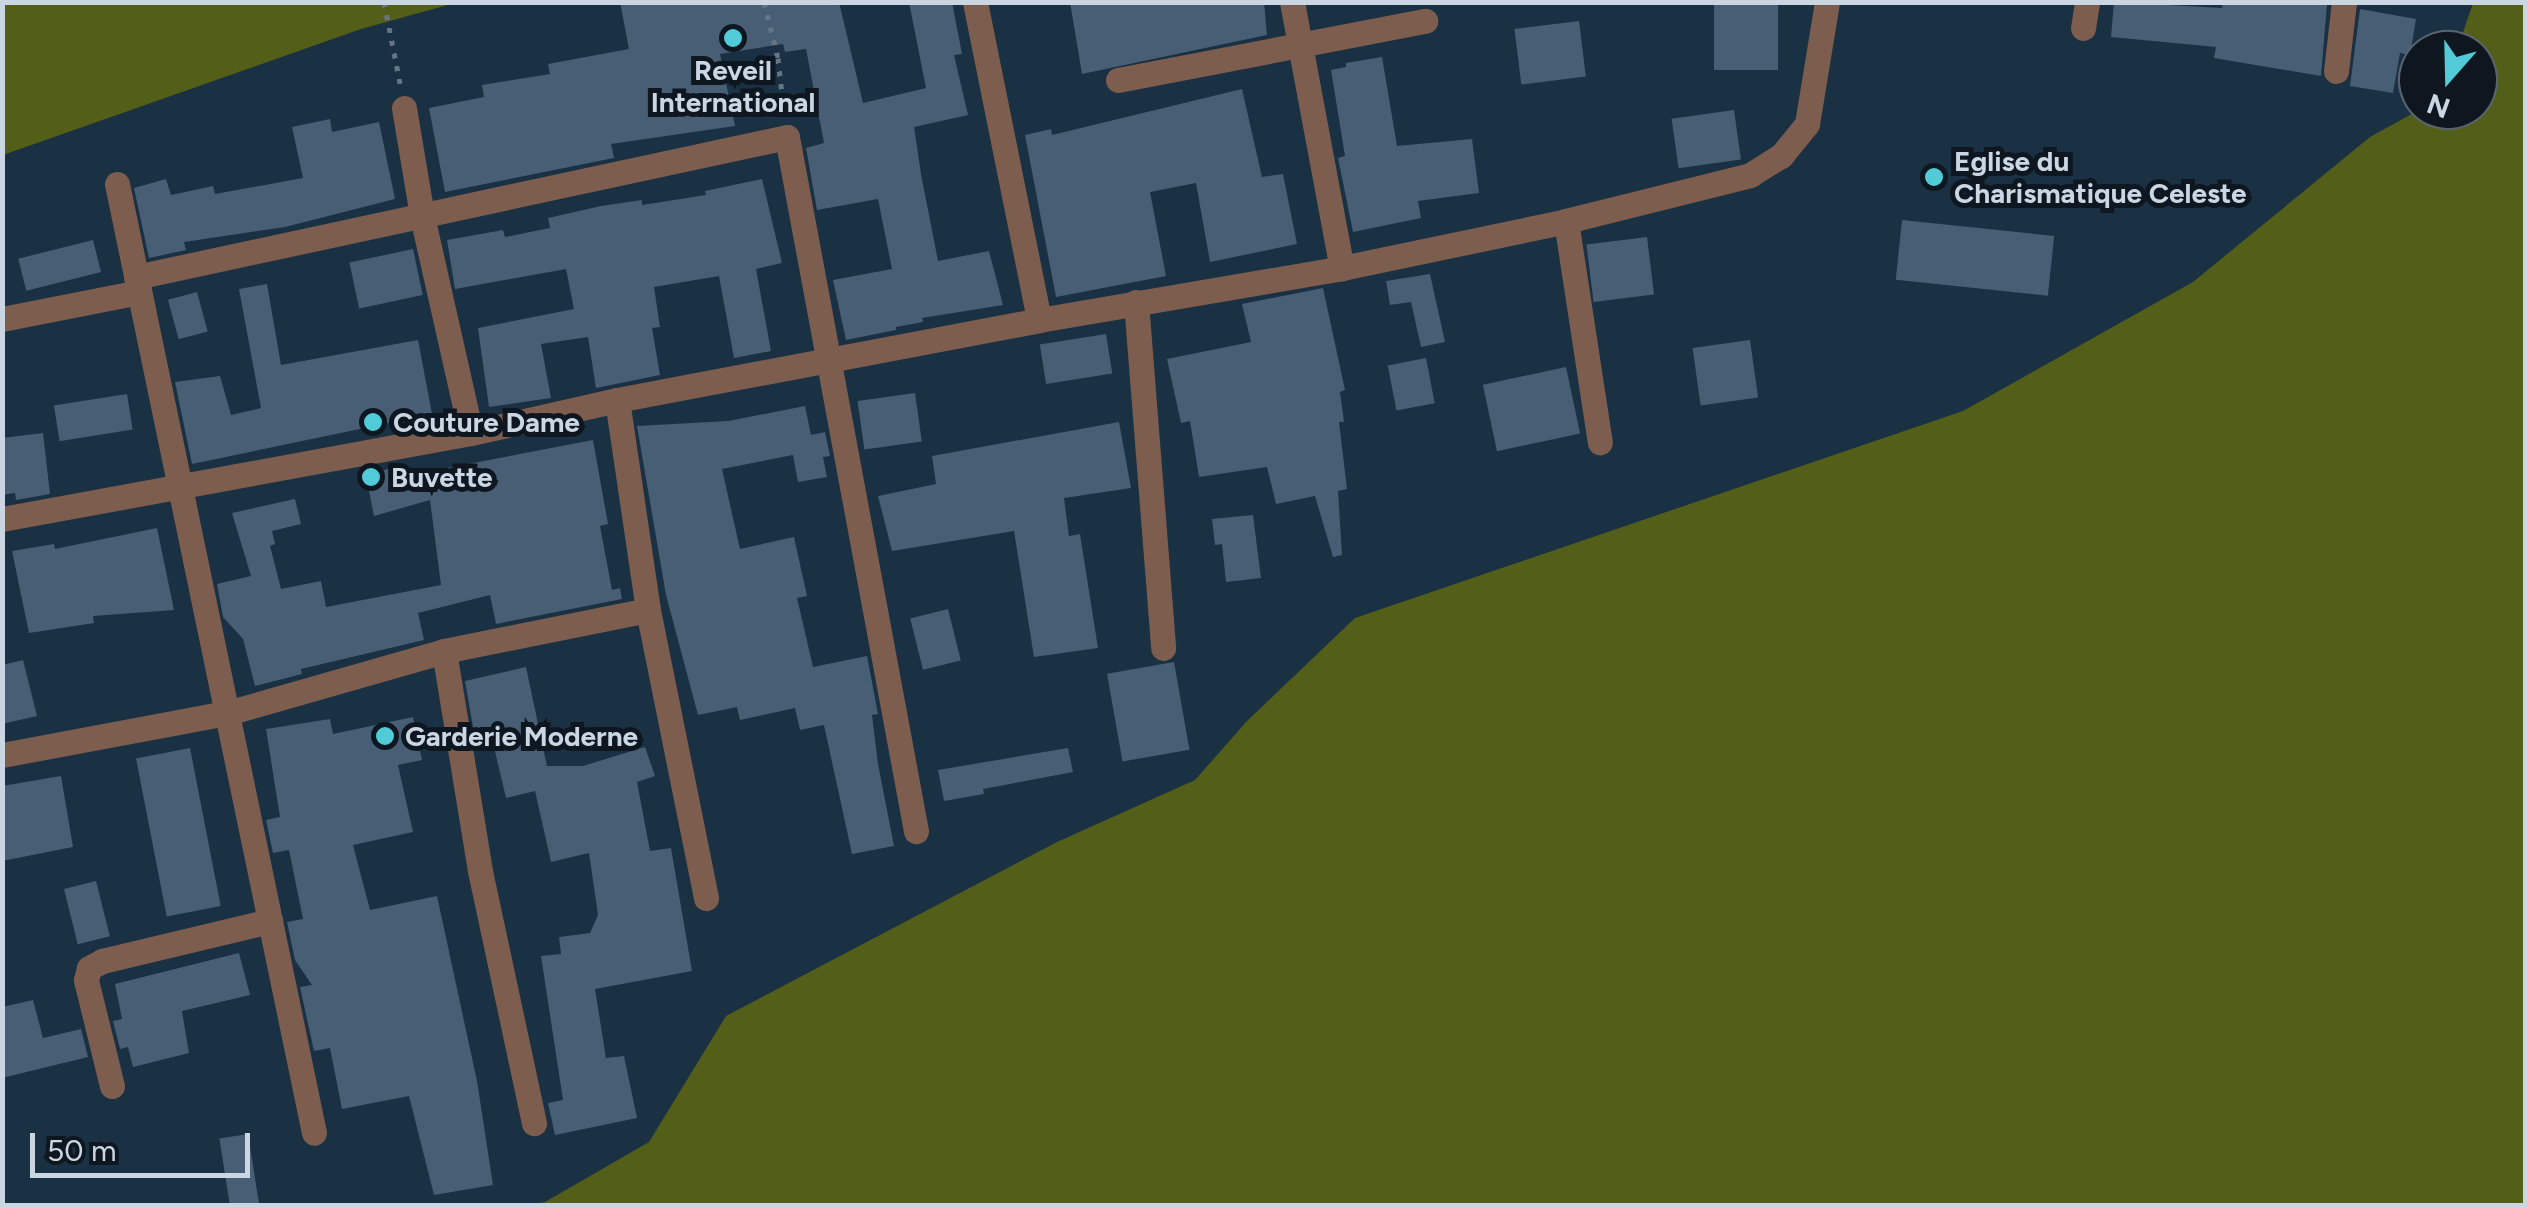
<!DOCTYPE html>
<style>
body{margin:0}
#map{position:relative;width:2528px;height:1208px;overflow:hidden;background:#1a3043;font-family:Figtree,sans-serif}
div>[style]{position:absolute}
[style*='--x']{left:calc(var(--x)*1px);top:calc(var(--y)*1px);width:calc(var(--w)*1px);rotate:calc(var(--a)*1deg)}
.green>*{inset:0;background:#535e19}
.building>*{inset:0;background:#475e74;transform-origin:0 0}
.path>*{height:5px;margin-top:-2.5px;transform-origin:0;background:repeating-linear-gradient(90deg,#647686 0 5px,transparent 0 13px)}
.street>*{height:25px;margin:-12.5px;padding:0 12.5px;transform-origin:12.5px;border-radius:12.5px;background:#7d5d4e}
.dots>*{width:28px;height:28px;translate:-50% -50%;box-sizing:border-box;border:5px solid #0e1720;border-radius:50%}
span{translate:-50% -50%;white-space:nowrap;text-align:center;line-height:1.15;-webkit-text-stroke:10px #0e1720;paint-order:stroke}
.poi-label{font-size:28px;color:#cad7e3;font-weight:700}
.left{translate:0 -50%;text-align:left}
.frame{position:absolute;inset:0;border:5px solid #cad7e3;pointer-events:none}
.north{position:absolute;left:2398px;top:30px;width:100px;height:100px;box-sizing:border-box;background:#0e1720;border:2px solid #59646e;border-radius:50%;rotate:200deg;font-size:28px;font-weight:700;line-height:40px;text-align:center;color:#cad7e3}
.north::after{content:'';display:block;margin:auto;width:35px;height:45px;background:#52cbd8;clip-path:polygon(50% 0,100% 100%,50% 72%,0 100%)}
.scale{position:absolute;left:30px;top:1133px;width:220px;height:45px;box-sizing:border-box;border:5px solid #cad7e3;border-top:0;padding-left:12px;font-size:30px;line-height:35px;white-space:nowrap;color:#cad7e3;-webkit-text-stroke:8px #0e1720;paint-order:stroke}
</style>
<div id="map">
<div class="green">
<i style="clip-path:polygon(2px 3px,3px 2px,455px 3px,361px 29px,3px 155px)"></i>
<i style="clip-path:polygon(2473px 3px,2526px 3px,2525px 1205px,528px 1205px,545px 1202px,649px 1142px,726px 1016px,1057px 842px,1195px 780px,1247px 721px,1355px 618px,1963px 411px,2193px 282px,2370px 137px,2419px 110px,2478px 110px,2478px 50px,2457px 50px)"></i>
</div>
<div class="building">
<i style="clip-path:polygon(620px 2px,839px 2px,863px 103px,926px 88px,909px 2px,952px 2px,962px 54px,954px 55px,968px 115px,914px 127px,921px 174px,938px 261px,989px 251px,1003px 305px,922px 318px,923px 322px,896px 327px,896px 330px,846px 340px,833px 280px,892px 269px,878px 199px,817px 210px,806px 148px,824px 143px,806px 49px,785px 52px,783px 44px,720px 54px,735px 126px,611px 144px,614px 158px,445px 192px,429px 108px,484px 97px,482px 85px,550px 74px,548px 64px,629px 49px)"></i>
<i style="clip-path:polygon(1070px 2px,1264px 2px,1267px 35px,1082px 74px)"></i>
<i style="left:1714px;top:2px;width:64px;height:68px"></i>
<i style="clip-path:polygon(2114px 2px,2222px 8px,2223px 2px,2327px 4px,2321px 76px,2214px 58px,2216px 47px,2111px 37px)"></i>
<i style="clip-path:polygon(2360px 9px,2416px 19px,2410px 55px,2400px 53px,2393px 93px,2350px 86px)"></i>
<i style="left:1579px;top:21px;width:56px;height:65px;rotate:83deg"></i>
<i style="clip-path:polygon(1382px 57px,1397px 146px,1472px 139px,1479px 193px,1418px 201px,1421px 218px,1353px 232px,1338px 158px,1345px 156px,1331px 70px,1346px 67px,1346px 63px)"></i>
<i style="clip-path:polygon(1242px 89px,1262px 177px,1283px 174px,1297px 244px,1210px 262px,1196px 183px,1150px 192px,1166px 276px,1056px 297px,1025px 135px,1051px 129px,1052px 135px)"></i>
<i style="left:1734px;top:110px;width:50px;height:63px;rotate:82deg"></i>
<i style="clip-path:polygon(330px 119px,332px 132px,379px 122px,395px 199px,285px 227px,184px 242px,186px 250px,149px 258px,134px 188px,166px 179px,171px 195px,213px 186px,215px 194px,303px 178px,292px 127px)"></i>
<i style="clip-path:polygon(762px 179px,782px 263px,756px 269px,771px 351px,734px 358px,719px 276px,654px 287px,660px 327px,652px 328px,660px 375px,596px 388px,588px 337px,541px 344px,551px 398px,489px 407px,478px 328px,574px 309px,566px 269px,455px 289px,447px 240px,503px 230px,505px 237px,550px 228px,548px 218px,601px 206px,642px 200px,642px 205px,706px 195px,705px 191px)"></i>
<i style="left:1902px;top:220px;width:153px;height:60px;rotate:6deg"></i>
<i style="left:1647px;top:237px;width:58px;height:61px;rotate:83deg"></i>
<i style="left:93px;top:240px;width:33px;height:77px;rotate:76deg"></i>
<i style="left:413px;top:249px;width:47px;height:65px;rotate:78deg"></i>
<i style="clip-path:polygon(1430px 274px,1445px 342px,1421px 347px,1411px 302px,1390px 305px,1386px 281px)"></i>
<i style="clip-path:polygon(267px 284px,281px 365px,418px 340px,432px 414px,192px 464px,175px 382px,220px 376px,231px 415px,261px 408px,239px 289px)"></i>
<i style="clip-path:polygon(1323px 288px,1345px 390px,1340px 392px,1344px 422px,1339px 422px,1347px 489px,1338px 491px,1342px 555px,1333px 557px,1315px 496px,1276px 504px,1267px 467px,1199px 477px,1190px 421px,1181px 423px,1167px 359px,1251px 342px,1242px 304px)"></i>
<i style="left:197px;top:292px;width:41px;height:30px;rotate:75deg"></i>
<i style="left:1106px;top:334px;width:40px;height:67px;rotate:81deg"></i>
<i style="left:1750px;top:340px;width:58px;height:58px;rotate:82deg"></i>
<i style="left:1426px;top:358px;width:46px;height:39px;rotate:79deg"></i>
<i style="left:1566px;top:367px;width:68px;height:85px;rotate:78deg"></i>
<i style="left:915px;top:393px;width:49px;height:58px;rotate:82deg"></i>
<i style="left:127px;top:394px;width:36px;height:74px;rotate:81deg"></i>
<i style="clip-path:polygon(805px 406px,811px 435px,825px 432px,830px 456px,823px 457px,827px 477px,798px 482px,793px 455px,722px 469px,740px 549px,794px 537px,807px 596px,797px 598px,813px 667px,867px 656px,878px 714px,872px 715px,878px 764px,894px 846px,852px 854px,824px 725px,800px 730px,795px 708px,740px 720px,737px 707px,698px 715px,666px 595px,637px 426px,728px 421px)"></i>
<i style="clip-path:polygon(1119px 422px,1131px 488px,1064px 498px,1069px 536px,1080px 534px,1098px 648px,1034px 657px,1014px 531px,892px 551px,878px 496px,936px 484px,932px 456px)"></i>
<i style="clip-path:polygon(43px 433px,50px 494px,16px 500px,15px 493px,2px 495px,2px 438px)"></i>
<i style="clip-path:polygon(593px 440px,608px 524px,600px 526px,612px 590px,620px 588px,622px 599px,496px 624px,490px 595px,418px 613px,424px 640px,301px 669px,302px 674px,255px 686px,243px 639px,223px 617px,217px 584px,251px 576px,232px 513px,295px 499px,301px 524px,272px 531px,275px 544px,270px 546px,281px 589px,321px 581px,326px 607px,441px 585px,430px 500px,374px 516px,366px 476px,397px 466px,400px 477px)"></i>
<i style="clip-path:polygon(1253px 515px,1261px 578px,1226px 582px,1222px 544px,1215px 545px,1212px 519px)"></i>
<i style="clip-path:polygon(157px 528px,174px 610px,93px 616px,94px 623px,29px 633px,12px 551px,54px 544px,55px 549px)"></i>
<i style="left:948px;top:609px;width:53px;height:39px;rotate:76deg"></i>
<i style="clip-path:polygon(23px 660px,37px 716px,2px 724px,2px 665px)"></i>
<i style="left:1174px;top:662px;width:89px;height:68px;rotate:80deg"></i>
<i style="clip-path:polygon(526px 667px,547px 766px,583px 766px,645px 747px,655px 776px,637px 782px,650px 851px,671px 848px,692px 971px,595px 989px,606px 1058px,624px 1056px,637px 1118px,555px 1135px,548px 1103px,563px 1100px,541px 956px,561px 954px,559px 937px,590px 933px,598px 915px,589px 853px,551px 862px,535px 791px,506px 798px,494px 747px,477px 750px,465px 681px)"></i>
<i style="clip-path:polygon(413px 717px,422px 760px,398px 765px,413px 832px,353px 845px,370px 910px,437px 896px,477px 1081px,493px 1185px,434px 1195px,409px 1096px,342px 1109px,330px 1048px,314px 1051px,300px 987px,312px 985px,295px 960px,287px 922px,303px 919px,289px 850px,273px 853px,266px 820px,280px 817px,266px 729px,330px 719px,333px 734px)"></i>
<i style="left:190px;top:748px;width:161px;height:55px;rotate:79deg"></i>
<i style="clip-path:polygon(1068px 748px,1073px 772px,983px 789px,984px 794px,944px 801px,938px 770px)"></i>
<i style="clip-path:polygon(61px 776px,73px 847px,2px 861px,2px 786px)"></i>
<i style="left:96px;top:881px;width:57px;height:33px;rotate:76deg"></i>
<i style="clip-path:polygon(239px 953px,250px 995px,182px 1011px,189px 1053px,133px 1067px,128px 1047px,120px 1049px,113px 1021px,122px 1019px,115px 984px)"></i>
<i style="clip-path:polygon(33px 1000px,43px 1038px,81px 1029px,88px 1057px,2px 1078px,2px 1007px)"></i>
<i style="left:248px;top:1134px;width:73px;height:29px;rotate:81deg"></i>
</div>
<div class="path">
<i style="--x:384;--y:2;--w:83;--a:78.8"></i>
<i style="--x:764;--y:2;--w:58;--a:76"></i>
<i style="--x:778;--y:58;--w:54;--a:83.7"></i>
</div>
<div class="street">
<i style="--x:975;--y:2;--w:324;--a:78.6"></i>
<i style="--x:1292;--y:2;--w:271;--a:79.4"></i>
<i style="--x:2083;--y:28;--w:26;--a:-81"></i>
<i style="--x:2336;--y:71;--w:69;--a:-83.4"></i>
<i style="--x:1118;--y:80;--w:313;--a:-10.9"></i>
<i style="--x:404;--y:108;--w:109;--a:80.5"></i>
<i style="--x:422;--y:216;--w:222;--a:77.3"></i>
<i style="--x:117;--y:184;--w:969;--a:78.27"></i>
<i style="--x:1566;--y:221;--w:224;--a:81.3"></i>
<i style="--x:136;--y:277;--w:666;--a:-12.14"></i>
<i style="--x:787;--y:137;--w:706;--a:79.47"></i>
<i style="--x:1136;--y:302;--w:347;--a:85.5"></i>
<i style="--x:2;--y:319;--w:140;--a:-11.1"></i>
<i style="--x:617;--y:400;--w:212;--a:81.6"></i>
<i style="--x:648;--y:610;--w:294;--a:78.6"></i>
<i style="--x:2;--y:519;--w:477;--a:-10.4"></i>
<i style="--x:471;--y:433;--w:150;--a:-12.7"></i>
<i style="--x:617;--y:400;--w:430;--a:-10.7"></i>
<i style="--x:1039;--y:320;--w:307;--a:-9.7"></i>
<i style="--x:1342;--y:268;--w:229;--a:-11.8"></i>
<i style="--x:1566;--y:221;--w:190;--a:-14"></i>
<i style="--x:1750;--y:175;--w:36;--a:-32"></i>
<i style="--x:1781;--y:156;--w:41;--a:-50.9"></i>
<i style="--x:1807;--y:124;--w:124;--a:-80.7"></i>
<i style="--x:444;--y:651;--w:223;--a:80.7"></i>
<i style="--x:480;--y:871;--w:258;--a:77.9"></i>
<i style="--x:2;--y:755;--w:229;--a:-10.6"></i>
<i style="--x:227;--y:713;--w:226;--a:-15.9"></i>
<i style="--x:444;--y:651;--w:208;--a:-11.4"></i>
<i style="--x:112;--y:1086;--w:109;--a:-103.8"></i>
<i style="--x:86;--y:980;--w:12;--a:-76"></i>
<i style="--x:89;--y:968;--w:15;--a:-28"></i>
<i style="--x:102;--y:961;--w:173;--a:-13.4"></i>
</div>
<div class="dots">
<i style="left:733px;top:38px;background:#52cbd8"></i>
<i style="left:1934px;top:177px;background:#52cbd8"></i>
<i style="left:373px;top:422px;background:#52cbd8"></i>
<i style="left:371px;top:477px;background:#52cbd8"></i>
<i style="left:385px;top:736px;background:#52cbd8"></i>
</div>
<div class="poi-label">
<span style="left:733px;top:86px">Reveil<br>International</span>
<span class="left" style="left:1954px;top:177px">Eglise du<br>Charismatique Celeste</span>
<span class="left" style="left:393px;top:422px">Couture Dame</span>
<span class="left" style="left:391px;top:477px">Buvette</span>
<span class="left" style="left:405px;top:736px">Garderie Moderne</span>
</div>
<div class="frame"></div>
<div class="north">N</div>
<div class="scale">50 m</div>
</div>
